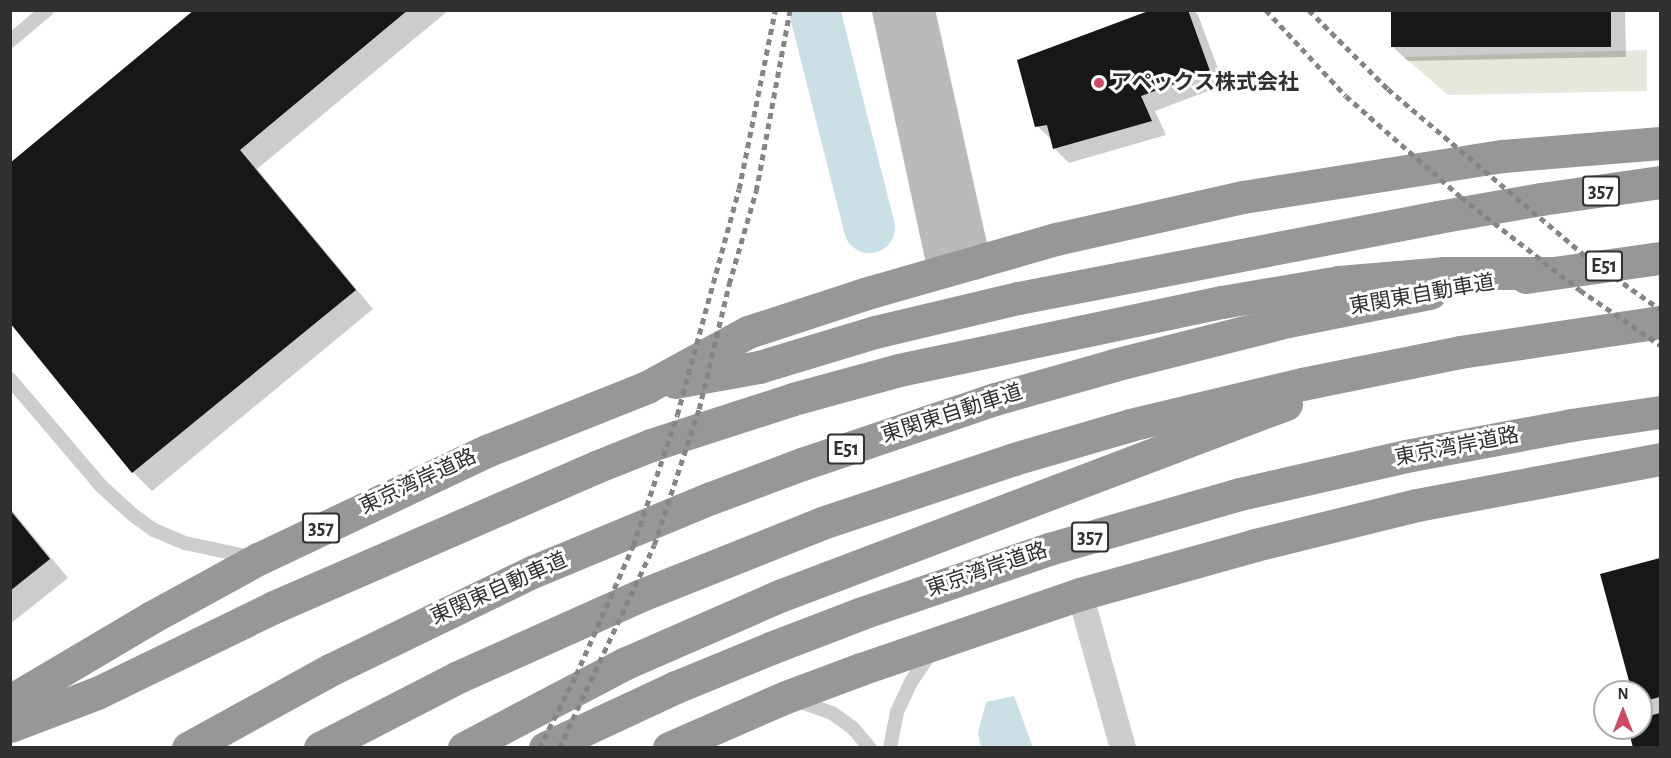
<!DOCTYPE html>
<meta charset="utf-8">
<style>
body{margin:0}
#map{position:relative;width:1671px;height:758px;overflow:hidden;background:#fff;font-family:"Alegreya Sans","Noto Sans JP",sans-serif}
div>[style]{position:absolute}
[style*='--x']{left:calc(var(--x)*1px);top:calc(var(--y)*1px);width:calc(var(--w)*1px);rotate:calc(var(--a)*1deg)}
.green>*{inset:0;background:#e4e8dd}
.water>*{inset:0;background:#cbe0e6}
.shadow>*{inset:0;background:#0003}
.river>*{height:51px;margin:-25.5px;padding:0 25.5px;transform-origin:25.5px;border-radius:25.5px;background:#cbe0e6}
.building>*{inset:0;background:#171717;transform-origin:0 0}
.lane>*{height:14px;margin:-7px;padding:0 7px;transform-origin:7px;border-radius:7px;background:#cdcdcd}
.street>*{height:26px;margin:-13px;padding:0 13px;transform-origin:13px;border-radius:13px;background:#cdcdcd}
.secondary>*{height:33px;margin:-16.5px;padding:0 16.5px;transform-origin:16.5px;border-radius:16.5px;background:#bababa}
.highway>*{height:33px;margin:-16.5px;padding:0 16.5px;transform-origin:16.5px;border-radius:16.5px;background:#979797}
.rail>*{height:4.5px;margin-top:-2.25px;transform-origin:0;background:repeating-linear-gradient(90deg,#858585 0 6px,transparent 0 10.5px)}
.dots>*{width:16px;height:16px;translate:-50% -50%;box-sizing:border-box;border:3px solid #fff;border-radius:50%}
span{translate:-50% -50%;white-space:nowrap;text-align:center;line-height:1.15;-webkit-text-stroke:6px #fff;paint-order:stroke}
.shield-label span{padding:2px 4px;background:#fff;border:2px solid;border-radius:4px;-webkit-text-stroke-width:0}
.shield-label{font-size:20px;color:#303030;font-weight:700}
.poi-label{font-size:21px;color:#303030;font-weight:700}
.left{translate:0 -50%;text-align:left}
.street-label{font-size:21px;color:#303030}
.frame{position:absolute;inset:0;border:12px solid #303030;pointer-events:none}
.north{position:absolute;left:1593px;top:680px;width:60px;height:60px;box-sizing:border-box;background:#fff;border:2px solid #acacac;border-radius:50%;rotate:0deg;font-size:16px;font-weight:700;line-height:24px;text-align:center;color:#303030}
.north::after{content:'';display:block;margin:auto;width:21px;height:27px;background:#d04964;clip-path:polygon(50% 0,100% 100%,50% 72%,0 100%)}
</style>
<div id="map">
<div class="green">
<i style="clip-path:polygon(1647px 50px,1647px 91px,1448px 95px,1404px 57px)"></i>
</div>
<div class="water">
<i style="clip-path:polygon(1014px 696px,1033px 747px,981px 747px,978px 733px,986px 702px)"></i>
</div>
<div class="shadow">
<i style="clip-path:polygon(196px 10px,449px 10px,257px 169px,373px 309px,152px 491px,133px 472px,10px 321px)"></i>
<i style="clip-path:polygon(1155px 10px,1193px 10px,1198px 15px,1224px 85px,1155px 111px,1166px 135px,1069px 163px,1055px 149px,1053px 141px,1037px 126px)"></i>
<i style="clip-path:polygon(1392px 10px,1625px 10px,1626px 57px,1408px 61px,1393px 47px)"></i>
<i style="clip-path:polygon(10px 508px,68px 578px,10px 624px)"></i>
<i style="clip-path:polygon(1660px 560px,1660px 748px,1634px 748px,1629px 728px,1641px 728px,1641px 720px,1650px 717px,1641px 708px,1641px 692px,1633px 692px,1602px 575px)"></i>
</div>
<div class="river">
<i style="--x:814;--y:10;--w:224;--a:75.8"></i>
</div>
<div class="building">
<i style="clip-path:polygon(194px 10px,408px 10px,240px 150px,356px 290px,132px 473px,10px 323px,10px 163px)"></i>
<i style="clip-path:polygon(1151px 10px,1188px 10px,1210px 71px,1141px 96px,1152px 121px,1053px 149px,1047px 125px,1035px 127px,1017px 60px)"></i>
<i style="left:1391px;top:10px;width:220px;height:37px"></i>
<i style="clip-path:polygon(10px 510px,50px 559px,10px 591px)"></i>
<i style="clip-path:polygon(1660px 558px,1660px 697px,1641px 702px,1641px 692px,1632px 692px,1600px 574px)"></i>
<i style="clip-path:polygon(1660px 713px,1660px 748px,1633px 748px,1628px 728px,1641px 728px,1641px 718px)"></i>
</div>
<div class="lane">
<i style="--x:10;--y:41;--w:48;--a:-40"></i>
<i style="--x:10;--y:379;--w:140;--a:49.6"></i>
<i style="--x:101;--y:486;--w:43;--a:42.2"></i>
<i style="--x:133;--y:515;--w:26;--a:36"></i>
<i style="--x:154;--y:530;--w:34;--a:23"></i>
<i style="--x:185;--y:543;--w:66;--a:12.2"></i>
<i style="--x:792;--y:699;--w:42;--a:19.3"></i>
<i style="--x:832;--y:713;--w:26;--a:36"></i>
<i style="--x:853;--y:728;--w:26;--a:50"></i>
<i style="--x:890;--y:748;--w:37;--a:-79"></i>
<i style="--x:897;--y:712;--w:33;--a:-65"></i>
<i style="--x:911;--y:682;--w:37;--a:-56"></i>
</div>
<div class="street">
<i style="--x:1080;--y:594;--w:160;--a:74.4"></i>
</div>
<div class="secondary">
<i style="--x:888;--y:10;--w:267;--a:77.9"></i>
<i style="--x:918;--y:10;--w:259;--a:77.5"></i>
</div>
<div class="highway">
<i style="--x:1526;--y:277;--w:135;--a:-8.1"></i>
<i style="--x:675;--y:382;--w:85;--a:-10.1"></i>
<i style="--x:759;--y:367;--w:121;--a:-16.8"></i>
<i style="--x:875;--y:332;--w:147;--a:-13.4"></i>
<i style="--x:1018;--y:298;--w:428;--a:-10.9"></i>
<i style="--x:1438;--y:217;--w:105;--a:-9.9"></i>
<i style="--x:1541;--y:199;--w:120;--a:-8.1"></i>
<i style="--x:10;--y:701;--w:165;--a:-30.6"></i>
<i style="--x:152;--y:617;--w:121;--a:-28.7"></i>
<i style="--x:258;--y:559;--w:255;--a:-25.3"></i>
<i style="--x:489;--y:450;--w:170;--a:-21.7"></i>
<i style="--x:647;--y:387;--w:115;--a:-28.6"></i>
<i style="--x:748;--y:332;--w:122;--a:-18.1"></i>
<i style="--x:864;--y:294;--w:200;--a:-16"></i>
<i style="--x:1056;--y:239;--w:192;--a:-12.7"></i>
<i style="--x:1243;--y:197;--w:263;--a:-9"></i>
<i style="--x:1503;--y:156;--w:158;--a:-4.7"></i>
<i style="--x:10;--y:726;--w:93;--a:-20.8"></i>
<i style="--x:97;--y:693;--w:197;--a:-25.9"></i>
<i style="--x:274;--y:607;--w:351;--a:-23.5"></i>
<i style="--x:596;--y:467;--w:59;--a:-21.8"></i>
<i style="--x:651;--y:445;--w:149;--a:-17.9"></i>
<i style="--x:793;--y:399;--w:110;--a:-15.3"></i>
<i style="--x:899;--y:370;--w:330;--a:-11.9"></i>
<i style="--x:1222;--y:302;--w:119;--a:-9.7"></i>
<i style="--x:1339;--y:282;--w:104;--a:-4.9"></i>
<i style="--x:1443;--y:273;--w:104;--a:0"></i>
<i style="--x:188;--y:748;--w:162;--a:-28.8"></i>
<i style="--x:330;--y:670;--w:225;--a:-25.9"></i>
<i style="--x:532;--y:572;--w:194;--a:-22.5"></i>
<i style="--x:711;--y:498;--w:97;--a:-20.5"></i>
<i style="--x:802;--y:464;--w:204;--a:-18.6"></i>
<i style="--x:995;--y:399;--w:124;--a:-15.9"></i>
<i style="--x:1114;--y:365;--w:179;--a:-14.2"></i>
<i style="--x:1288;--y:321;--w:145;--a:-11.2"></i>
<i style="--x:320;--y:748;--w:155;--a:-27.2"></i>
<i style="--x:458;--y:677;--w:198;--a:-24.1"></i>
<i style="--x:639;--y:596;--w:197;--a:-21.7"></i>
<i style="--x:822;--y:523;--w:202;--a:-18.4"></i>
<i style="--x:1014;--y:459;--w:121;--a:-16.3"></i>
<i style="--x:1130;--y:425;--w:177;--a:-13.4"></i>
<i style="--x:1302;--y:384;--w:161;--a:-11.4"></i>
<i style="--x:1460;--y:352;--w:202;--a:-8.5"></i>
<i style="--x:464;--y:748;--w:183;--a:-27.7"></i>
<i style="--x:626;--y:663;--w:170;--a:-23.6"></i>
<i style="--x:782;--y:595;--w:539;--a:-20.76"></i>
<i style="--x:545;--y:748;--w:145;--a:-25"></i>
<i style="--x:676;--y:687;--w:103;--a:-22.3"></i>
<i style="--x:771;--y:648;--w:97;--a:-21"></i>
<i style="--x:862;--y:613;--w:198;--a:-18.9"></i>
<i style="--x:1049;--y:549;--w:199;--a:-16.1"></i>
<i style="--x:1240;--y:494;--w:170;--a:-12.9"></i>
<i style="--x:1406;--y:456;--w:168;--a:-10.6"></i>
<i style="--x:1571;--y:425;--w:90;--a:-8.3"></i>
<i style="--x:669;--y:748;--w:128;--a:-23.6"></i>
<i style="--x:786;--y:697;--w:80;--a:-20.5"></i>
<i style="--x:861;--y:669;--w:231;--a:-18.9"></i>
<i style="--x:1080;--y:594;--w:182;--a:-15.6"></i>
<i style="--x:1255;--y:545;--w:167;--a:-13.9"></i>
<i style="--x:1417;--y:505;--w:247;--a:-10.7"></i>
</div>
<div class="rail">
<i style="--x:1266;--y:10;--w:117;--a:47.1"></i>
<i style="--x:1346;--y:96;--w:153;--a:41.3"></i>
<i style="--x:1461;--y:197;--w:151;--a:38"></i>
<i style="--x:1580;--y:290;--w:97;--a:34.5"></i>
<i style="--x:1309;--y:10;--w:112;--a:45"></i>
<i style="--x:1388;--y:89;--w:263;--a:40.2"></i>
<i style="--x:1589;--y:259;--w:87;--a:35.2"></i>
<i style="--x:539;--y:748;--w:82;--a:-63.1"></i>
<i style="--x:576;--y:675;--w:141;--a:-66.2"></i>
<i style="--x:633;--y:546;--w:138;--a:-71.4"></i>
<i style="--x:677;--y:415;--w:234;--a:-74.7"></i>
<i style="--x:739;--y:189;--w:183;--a:-78.6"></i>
<i style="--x:559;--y:748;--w:224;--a:-64.9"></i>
<i style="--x:654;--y:545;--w:143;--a:-71.7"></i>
<i style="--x:699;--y:409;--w:129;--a:-76.5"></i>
<i style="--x:729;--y:284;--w:97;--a:-73.8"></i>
<i style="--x:756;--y:191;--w:184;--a:-79.4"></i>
</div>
<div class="dots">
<i style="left:1099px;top:83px;background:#d04964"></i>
</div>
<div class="shield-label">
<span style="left:1601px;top:191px">357</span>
<span style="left:1604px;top:266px">E51</span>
<span style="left:846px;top:449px">E51</span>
<span style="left:321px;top:528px">357</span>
<span style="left:1090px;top:537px">357</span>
</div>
<div class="poi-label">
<span class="left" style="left:1111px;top:83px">アペックス株式会社</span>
</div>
<div class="street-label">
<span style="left:1422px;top:295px;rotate:-10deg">東関東自動車道</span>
<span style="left:952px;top:414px;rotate:-18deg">東関東自動車道</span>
<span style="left:1457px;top:447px;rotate:-11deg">東京湾岸道路</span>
<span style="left:418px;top:482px;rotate:-25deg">東京湾岸道路</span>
<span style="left:987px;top:570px;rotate:-19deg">東京湾岸道路</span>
<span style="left:499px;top:589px;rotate:-24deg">東関東自動車道</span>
</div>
<div class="frame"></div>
<div class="north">N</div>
</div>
